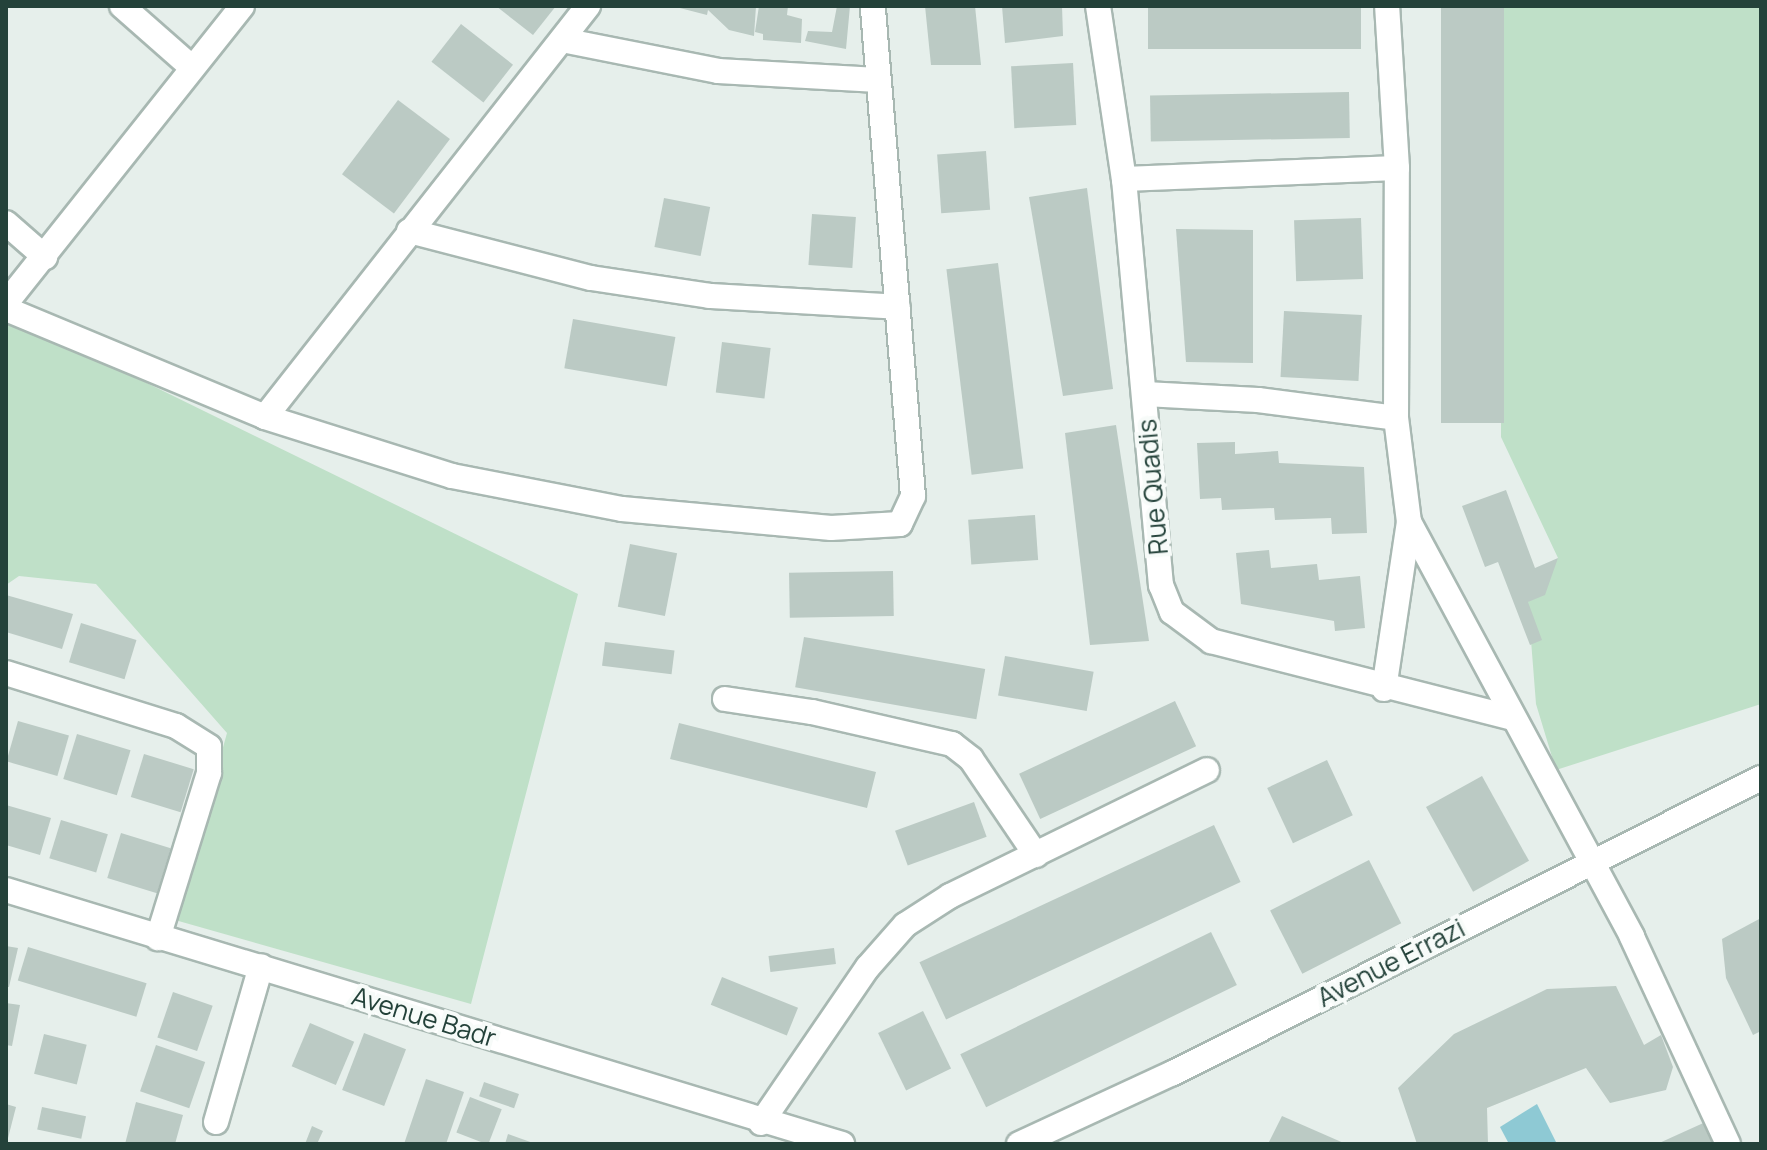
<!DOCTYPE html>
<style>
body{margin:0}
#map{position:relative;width:1767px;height:1150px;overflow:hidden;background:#e6efeb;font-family:Manrope,sans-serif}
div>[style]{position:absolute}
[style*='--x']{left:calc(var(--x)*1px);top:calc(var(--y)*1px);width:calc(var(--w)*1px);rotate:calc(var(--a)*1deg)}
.green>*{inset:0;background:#bfe0c8}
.water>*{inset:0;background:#8ec9d4}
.building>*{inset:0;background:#bbcac4;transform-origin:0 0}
.roads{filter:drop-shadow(2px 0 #a8b8b2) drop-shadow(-2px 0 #a8b8b2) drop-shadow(0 2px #a8b8b2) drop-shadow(0 -2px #a8b8b2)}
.minor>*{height:24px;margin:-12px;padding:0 12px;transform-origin:12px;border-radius:12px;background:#fff}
span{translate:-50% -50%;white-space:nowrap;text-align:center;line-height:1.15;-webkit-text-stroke:8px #f7fbf9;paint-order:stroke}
.street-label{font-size:26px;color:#24423a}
.frame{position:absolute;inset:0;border:8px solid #24423a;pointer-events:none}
</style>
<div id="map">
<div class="green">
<i style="clip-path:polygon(1501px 6px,1761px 6px,1761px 704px,1556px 770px,1536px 704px,1528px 602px,1558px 558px,1501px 437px)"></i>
<i style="clip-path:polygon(6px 314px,578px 594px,471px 1004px,175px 920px,227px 733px,96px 584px,19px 576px,6px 585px)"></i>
</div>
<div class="water">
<i style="clip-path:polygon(1537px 1104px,1557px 1144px,1509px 1144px,1500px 1127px)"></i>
</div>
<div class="building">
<i style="clip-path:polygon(496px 6px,556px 6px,533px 35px)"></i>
<i style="clip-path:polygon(672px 6px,756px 6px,754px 36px,729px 30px,708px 10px,707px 15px)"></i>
<i style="clip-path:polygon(759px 6px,788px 6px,787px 15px,802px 19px,801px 43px,763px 40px,763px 34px,755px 32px)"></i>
<i style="clip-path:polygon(837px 6px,850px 6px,846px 49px,805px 41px,808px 31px,832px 32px)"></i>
<i style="clip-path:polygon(925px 6px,975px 6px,981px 65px,931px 65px)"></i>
<i style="clip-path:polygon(1002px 6px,1062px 6px,1063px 36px,1005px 43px)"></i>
<i style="left:1148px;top:6px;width:213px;height:43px"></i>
<i style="left:1441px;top:6px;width:63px;height:417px"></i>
<i style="left:461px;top:24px;width:66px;height:48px;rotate:38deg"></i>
<i style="left:1073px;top:63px;width:62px;height:62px;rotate:87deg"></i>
<i style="left:1349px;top:92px;width:46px;height:199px;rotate:89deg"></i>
<i style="left:398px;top:100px;width:65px;height:93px;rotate:37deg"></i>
<i style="left:986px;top:151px;width:59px;height:49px;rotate:86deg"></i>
<i style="clip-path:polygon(1087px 188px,1113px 389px,1063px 396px,1029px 197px)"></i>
<i style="left:664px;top:198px;width:47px;height:50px;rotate:11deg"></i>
<i style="left:812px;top:214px;width:44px;height:51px;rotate:4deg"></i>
<i style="left:1361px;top:218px;width:61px;height:67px;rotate:88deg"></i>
<i style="clip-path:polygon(1176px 229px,1253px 230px,1253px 363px,1186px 362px)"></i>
<i style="left:998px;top:263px;width:207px;height:52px;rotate:83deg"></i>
<i style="left:1284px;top:311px;width:78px;height:66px;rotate:3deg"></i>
<i style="left:573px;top:319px;width:104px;height:50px;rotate:10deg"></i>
<i style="left:722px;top:342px;width:49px;height:51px;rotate:7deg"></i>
<i style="clip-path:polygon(1116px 425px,1149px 641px,1090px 645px,1065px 433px)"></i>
<i style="clip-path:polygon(1235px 442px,1235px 454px,1278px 451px,1279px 463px,1364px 467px,1367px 533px,1332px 534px,1331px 518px,1275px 520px,1274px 508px,1222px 510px,1221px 498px,1200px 499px,1197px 443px)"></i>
<i style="clip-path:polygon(1506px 490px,1535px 568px,1558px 558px,1545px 595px,1528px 602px,1542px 640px,1530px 645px,1498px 562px,1485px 567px,1462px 506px)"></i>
<i style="left:1035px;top:515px;width:45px;height:67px;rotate:86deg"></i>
<i style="left:630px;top:544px;width:48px;height:64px;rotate:11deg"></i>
<i style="clip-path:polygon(1269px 550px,1271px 568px,1317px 564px,1319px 580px,1360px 576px,1365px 628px,1335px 631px,1334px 621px,1241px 604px,1236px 553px)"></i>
<i style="left:893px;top:571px;width:45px;height:104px;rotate:89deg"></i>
<i style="clip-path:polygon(6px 595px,73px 614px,62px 649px,6px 632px)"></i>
<i style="left:81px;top:623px;width:58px;height:41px;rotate:17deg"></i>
<i style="left:804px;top:637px;width:184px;height:51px;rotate:10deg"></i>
<i style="left:605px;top:642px;width:70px;height:24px;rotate:7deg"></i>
<i style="left:1005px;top:656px;width:90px;height:40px;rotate:10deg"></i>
<i style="left:1175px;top:701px;width:50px;height:172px;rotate:65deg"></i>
<i style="left:18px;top:721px;width:53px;height:42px;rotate:16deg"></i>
<i style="left:679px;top:723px;width:203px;height:37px;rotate:14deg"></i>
<i style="left:77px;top:734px;width:56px;height:47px;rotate:17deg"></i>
<i style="left:144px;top:754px;width:52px;height:45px;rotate:17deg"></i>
<i style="left:1327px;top:760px;width:61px;height:66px;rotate:65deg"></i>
<i style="left:1482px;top:776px;width:97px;height:64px;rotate:61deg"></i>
<i style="left:974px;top:802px;width:37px;height:84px;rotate:70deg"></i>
<i style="clip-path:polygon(6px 805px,51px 818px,40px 855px,6px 845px)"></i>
<i style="left:61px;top:820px;width:49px;height:40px;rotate:17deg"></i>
<i style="left:1214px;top:825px;width:63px;height:325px;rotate:65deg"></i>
<i style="left:121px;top:833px;width:52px;height:47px;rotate:17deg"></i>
<i style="left:1369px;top:860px;width:71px;height:111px;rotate:63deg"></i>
<i style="clip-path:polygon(1761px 918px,1761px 1031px,1753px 1035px,1726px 978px,1722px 939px)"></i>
<i style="left:1211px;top:932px;width:59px;height:279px;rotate:64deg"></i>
<i style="clip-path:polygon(6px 946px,18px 948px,9px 987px,6px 987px)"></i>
<i style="left:28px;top:947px;width:124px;height:35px;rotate:17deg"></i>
<i style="left:834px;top:948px;width:16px;height:66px;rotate:83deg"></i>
<i style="left:722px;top:977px;width:82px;height:30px;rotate:22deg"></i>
<i style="clip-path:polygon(1616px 986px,1644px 1045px,1661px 1035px,1673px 1067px,1666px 1090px,1610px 1103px,1586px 1068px,1487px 1108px,1488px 1144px,1417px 1144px,1398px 1088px,1454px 1034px,1547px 989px)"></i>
<i style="left:173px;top:992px;width:42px;height:48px;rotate:19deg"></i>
<i style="clip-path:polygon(6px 1003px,20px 1005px,12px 1046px,6px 1045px)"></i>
<i style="left:923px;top:1011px;width:64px;height:50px;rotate:64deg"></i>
<i style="left:310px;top:1023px;width:48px;height:47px;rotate:23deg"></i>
<i style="left:364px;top:1033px;width:45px;height:61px;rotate:21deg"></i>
<i style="left:44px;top:1034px;width:44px;height:41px;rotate:14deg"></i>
<i style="left:156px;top:1045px;width:52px;height:49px;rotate:19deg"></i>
<i style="clip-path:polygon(426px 1079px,464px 1092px,446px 1144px,404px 1144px)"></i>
<i style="left:484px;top:1082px;width:37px;height:15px;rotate:19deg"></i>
<i style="left:470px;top:1097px;width:34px;height:38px;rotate:21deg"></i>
<i style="clip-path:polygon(136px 1102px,183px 1115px,175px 1144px,125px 1144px)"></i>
<i style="clip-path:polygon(6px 1104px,16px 1107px,7px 1142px,6px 1142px)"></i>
<i style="left:42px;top:1107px;width:45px;height:23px;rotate:12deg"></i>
<i style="clip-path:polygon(1282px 1116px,1346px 1144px,1268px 1144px)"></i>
<i style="clip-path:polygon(1710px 1120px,1714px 1144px,1657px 1144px)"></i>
<i style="clip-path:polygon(312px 1126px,323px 1131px,317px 1144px,305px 1144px)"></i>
<i style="clip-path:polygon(508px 1134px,536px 1144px,505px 1144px)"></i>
</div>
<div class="roads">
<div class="minor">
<i style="--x:122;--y:6;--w:91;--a:41.4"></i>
<i style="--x:1098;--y:6;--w:175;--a:81.5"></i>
<i style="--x:1124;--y:179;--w:408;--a:84.8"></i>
<i style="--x:1161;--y:585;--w:29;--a:68"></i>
<i style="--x:1172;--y:612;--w:49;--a:36.6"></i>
<i style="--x:1211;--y:641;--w:309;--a:14.3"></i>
<i style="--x:562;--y:40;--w:159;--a:11.2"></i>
<i style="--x:718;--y:71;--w:160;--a:3.2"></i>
<i style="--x:1124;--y:179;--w:273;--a:-2.3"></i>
<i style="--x:6;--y:223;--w:52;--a:41.1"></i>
<i style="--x:409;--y:231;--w:188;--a:14.5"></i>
<i style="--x:591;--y:278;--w:120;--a:8.6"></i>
<i style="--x:710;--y:296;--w:188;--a:3.3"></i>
<i style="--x:6;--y:303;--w:379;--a:-51.5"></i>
<i style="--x:6;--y:309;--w:281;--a:22.6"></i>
<i style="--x:265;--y:417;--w:196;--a:17.5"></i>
<i style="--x:452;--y:476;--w:173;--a:11"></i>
<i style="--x:622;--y:509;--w:210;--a:5.2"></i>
<i style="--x:831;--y:528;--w:69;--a:-3.3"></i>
<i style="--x:900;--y:524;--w:31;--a:-65"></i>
<i style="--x:913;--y:496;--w:492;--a:-94.7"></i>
<i style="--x:1145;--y:394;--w:113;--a:3"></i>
<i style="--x:1258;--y:400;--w:139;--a:7.4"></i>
<i style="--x:265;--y:417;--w:523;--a:-51.84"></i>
<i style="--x:1409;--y:522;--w:471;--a:61.7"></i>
<i style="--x:1632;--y:937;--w:228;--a:65.1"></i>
<i style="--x:6;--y:673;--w:178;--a:17.3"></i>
<i style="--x:176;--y:726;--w:39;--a:32"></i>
<i style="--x:209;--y:747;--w:26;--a:90"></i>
<i style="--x:209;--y:773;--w:173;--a:107.2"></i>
<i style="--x:1384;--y:689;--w:169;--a:-81.5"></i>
<i style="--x:1409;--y:522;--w:105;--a:-97.1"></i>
<i style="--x:1396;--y:418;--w:250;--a:-89.8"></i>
<i style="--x:1397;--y:168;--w:162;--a:-93.5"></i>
<i style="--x:725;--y:699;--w:88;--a:8.5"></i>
<i style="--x:812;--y:712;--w:144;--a:12.9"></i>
<i style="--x:952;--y:744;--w:24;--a:38"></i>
<i style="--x:971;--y:759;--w:116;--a:55.9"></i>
<i style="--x:6;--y:890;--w:874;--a:16.9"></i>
<i style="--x:216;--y:1122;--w:162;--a:-73.9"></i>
<i style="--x:761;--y:1123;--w:189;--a:-55.6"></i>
<i style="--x:868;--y:967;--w:56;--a:-48.6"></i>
<i style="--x:905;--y:925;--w:54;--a:-32.8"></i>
<i style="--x:950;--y:896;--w:286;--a:-26.1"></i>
<i style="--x:1019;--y:1144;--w:170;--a:-24.8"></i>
<i style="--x:1173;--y:1073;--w:658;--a:-26.64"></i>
</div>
</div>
<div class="street-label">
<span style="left:1153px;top:487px;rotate:-95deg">Rue Quadis</span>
<span style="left:1391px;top:963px;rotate:-27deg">Avenue Errazi</span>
<span style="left:424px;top:1017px;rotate:17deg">Avenue Badr</span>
</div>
<div class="frame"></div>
</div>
